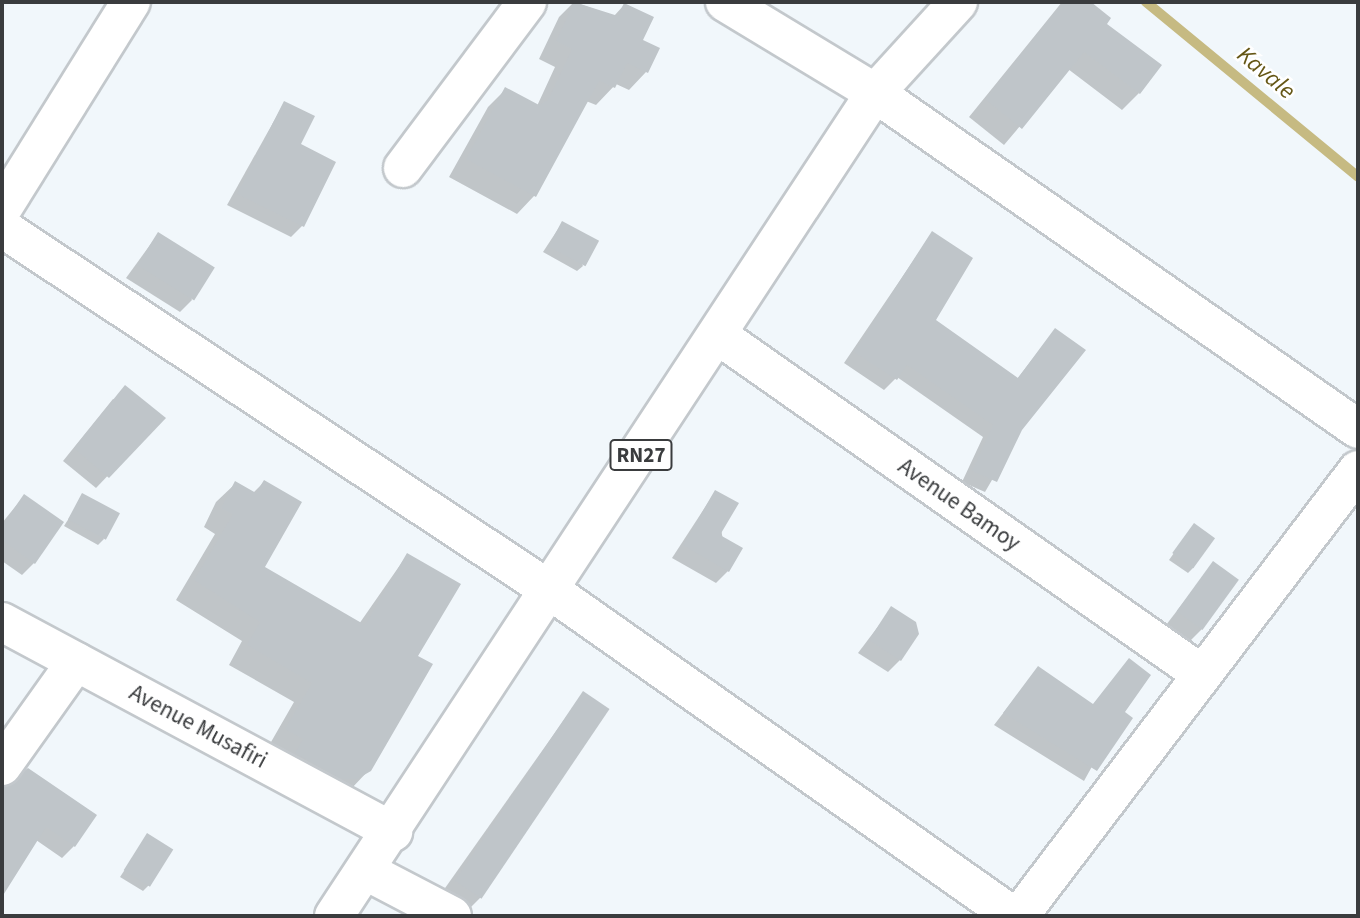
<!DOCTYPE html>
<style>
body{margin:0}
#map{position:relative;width:1360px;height:918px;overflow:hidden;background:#f1f7fb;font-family:"Source Sans 3",sans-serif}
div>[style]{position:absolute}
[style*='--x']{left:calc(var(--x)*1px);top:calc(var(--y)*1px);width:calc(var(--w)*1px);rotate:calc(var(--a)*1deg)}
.shadow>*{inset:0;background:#0003}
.stream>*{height:10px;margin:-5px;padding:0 5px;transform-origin:5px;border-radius:5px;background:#c6ba82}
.building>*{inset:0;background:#bfc5c9;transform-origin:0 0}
.roads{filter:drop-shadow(2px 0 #c3c8cc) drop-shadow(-2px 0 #c3c8cc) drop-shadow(0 2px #c3c8cc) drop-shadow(0 -2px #c3c8cc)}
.minor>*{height:38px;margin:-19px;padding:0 19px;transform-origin:19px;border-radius:19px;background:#fff}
.primary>*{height:38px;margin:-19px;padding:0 19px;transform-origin:19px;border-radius:19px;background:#fff}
span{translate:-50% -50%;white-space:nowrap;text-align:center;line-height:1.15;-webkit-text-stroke:5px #fff;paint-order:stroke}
.shield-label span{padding:2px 5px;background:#fff;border:2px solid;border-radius:5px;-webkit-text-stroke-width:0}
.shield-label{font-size:21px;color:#3a3c3e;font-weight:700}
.street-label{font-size:23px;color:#3a3c3e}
.water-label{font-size:24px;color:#655716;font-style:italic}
.frame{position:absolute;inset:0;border:4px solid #3a3c3e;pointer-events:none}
</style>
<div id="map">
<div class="shadow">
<i style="clip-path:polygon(574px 2px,614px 16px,624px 5px,646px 72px,629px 90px,616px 84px,596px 105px,586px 101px,534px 196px,517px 214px,449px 177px,488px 107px,506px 89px,537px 106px,555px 67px,539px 59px,559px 17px)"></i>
<i style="clip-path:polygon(1062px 2px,1088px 2px,1109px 19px,1104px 24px,1139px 93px,1122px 110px,1068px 69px,1004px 145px,969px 117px)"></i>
<i style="clip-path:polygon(284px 103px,298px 145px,302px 226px,291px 237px,227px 205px)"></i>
<i style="clip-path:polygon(562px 223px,583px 266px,577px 271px,543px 252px)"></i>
<i style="clip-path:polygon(932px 233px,933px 321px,1017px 379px,1055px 330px,1021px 430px,985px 492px,962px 482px,983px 437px,897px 377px,884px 390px,844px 363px)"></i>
<i style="clip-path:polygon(158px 234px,192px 300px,180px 312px,126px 278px)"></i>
<i style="clip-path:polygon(113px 399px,163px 418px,96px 488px,63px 461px)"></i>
<i style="clip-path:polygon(264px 482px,263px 568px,359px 624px,407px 555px,369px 770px,350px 790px,267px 749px,294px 702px,229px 665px,242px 641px,176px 600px,215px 534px,204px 527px,216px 502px,236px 483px,253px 493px)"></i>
<i style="clip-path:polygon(715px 492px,728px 571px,716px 583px,672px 558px)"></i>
<i style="clip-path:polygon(24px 496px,34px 563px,22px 575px,2px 561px,2px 523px)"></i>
<i style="clip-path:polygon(83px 496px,104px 539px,98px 545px,64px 526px)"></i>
<i style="clip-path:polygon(1194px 525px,1194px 567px,1188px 573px,1169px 560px)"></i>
<i style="clip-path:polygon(1213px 564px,1202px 629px,1190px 641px,1166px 625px)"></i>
<i style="clip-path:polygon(892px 608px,900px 660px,888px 672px,858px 653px)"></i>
<i style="clip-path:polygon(1129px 660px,1122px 712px,1084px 781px,994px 725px,1038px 668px,1092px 706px)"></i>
<i style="clip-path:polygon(583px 693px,481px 897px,463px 915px,438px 898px)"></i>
<i style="clip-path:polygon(27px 790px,74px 846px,62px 858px,36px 840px,2px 893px,2px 829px)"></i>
<i style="clip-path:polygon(147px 836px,149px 885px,143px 891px,120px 877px)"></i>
</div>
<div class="stream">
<i style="--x:1146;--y:2;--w:275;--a:39.5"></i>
</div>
<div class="building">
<i style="clip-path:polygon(574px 2px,618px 16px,624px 3px,654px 17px,643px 40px,660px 48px,648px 73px,627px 63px,615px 88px,599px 81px,536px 197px,466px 159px,505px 87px,539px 105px,548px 100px,572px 49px,556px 41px)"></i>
<i style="clip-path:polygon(1063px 2px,1091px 2px,1111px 18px,1107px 24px,1162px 65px,1140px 94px,1084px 52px,1022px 129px,985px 99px)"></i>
<i style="clip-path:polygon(284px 101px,315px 116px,301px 144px,336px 162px,304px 227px,237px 194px)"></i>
<i style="left:562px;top:221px;width:42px;height:29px;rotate:28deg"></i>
<i style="clip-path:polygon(932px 231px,973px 258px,936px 320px,1018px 378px,1055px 328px,1086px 350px,1022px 430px,997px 482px,972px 471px,993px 425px,907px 365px,897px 380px,854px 352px)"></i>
<i style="left:158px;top:232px;width:67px;height:39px;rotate:32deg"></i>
<i style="clip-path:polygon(125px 385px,166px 418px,109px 478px,74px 448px)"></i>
<i style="clip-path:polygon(264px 480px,302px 502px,265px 567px,365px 625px,407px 553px,461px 584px,418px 656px,433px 664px,371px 771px,357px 779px,341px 779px,295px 753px,303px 739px,285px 729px,312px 683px,247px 645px,260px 622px,194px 580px,233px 514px,221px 508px,235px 481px,256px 493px)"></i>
<i style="clip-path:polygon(715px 490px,739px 503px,720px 535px,743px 548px,729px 572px,683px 545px)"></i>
<i style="left:82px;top:493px;width:43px;height:30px;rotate:28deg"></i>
<i style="clip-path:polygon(24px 494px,64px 522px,35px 564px,2px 540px,2px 526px)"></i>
<i style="left:1194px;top:523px;width:26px;height:37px;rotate:36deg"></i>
<i style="left:1213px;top:561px;width:32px;height:62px;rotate:36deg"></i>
<i style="clip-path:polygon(891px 606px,916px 622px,919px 634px,901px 661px,869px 640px)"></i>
<i style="clip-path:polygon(1129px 658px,1151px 675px,1125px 712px,1133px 718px,1097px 771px,1003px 713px,1038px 666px,1093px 704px)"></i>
<i style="left:583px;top:691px;width:32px;height:229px;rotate:34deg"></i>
<i style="clip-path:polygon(28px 768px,97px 815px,75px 847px,46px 827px,2px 897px,2px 788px)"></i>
<i style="left:147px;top:833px;width:31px;height:44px;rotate:32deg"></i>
</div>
<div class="roads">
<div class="minor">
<i style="--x:725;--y:2;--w:175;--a:31.2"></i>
<i style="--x:875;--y:93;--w:588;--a:34.82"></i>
<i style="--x:403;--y:168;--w:207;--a:-53.2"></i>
<i style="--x:2;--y:209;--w:244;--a:-58.1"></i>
<i style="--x:2;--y:228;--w:658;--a:33.47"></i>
<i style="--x:551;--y:591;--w:565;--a:35.12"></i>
<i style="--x:719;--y:336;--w:587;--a:35.02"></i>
<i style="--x:2;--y:622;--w:444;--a:28.2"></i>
<i style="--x:2;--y:766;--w:128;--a:-54.6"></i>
<i style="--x:366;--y:871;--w:97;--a:27.6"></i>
<i style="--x:1019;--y:916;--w:560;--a:-52.76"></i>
</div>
<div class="primary">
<i style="--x:334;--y:916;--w:985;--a:-56.68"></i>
<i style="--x:875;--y:93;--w:123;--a:-47.6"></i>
</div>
</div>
<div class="shield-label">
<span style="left:641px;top:455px">RN27</span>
</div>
<div class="street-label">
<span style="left:959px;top:505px;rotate:35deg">Avenue Bamoy</span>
<span style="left:198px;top:727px;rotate:28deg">Avenue Musafiri</span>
</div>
<div class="water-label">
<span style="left:1266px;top:73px;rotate:40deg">Kavale</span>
</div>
<div class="frame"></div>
</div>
